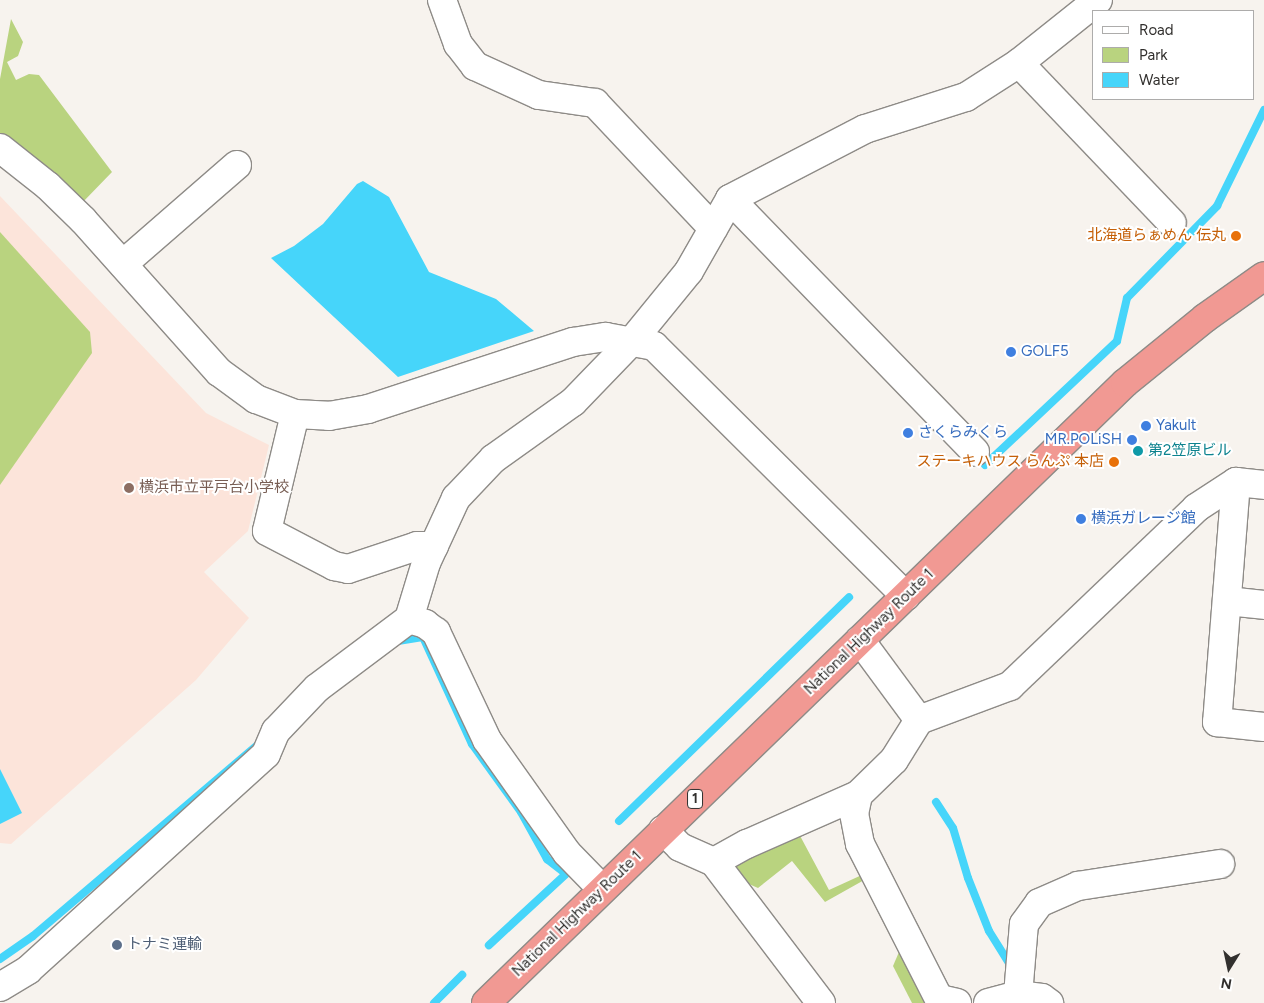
<!DOCTYPE html>
<meta charset="utf-8">
<style>
body{margin:0}
#map{position:relative;width:1264px;height:1003px;overflow:hidden;background:#f7f3ee;font-family:Figtree,"Noto Sans JP",sans-serif}
div>[style]{position:absolute}
[style*='--x']{left:calc(var(--x)*1px);top:calc(var(--y)*1px);width:calc(var(--w)*1px);rotate:calc(var(--a)*1deg)}
.education>*{inset:0;background:#fce4da}
.green>*{inset:0;background:#b9d37f}
.water>*{inset:0;background:#46d5fa}
.stream>*{height:8px;margin:-4px;padding:0 4px;transform-origin:4px;border-radius:4px;background:#46d5fa}
.roads{filter:drop-shadow(1px 0 #8e8b87) drop-shadow(-1px 0 #8e8b87) drop-shadow(0 1px #8e8b87) drop-shadow(0 -1px #8e8b87)}
.minor>*{height:28px;margin:-14px;padding:0 14px;transform-origin:14px;border-radius:14px;background:#fff}
.highway>*{height:28px;margin:-14px;padding:0 14px;transform-origin:14px;border-radius:14px;background:#f19993}
.dots>*{width:14px;height:14px;translate:-50% -50%;box-sizing:border-box;border:2px solid #fff;border-radius:50%}
span{translate:-50% -50%;white-space:nowrap;text-align:center;line-height:1.15;-webkit-text-stroke:4px #fff;paint-order:stroke}
.shield-label span{padding:1px 4px;background:#fff;border:1px solid;border-radius:4px;-webkit-text-stroke-width:0}
.shield-label{font-size:14px;color:#32302e;font-weight:700}
.food-label{font-size:15px;color:#c56008}
.right{translate:-100% -50%;text-align:right}
.shop-label{font-size:15px;color:#366cbe}
.left{translate:0 -50%;text-align:left}
.culture-label{font-size:15px;color:#0d838f}
.education-label{font-size:15px;color:#785e54}
.street-label{font-size:15px;color:#32302e}
.service-label{font-size:15px;color:#4e5e75}
.legend{position:absolute;left:1092px;top:10px;width:162px;height:90px;box-sizing:border-box;background:#fff;border:1px solid #adacab;margin:0;padding:6px 9px;list-style:none;font-size:15px;color:#32302e}
.legend li{display:flex;align-items:center;gap:10px;height:25px}
.legend b{width:25px;border:1px solid #adacab}
.north{position:absolute;left:1204px;top:943px;width:50px;height:50px;-webkit-text-stroke:4px #fff;paint-order:stroke;rotate:190deg;font-size:14px;font-weight:700;line-height:20px;text-align:center;color:#32302e}
.north::after{content:'';display:block;margin:auto;width:18px;height:22px;background:#32302e;clip-path:polygon(50% 0,100% 100%,50% 72%,0 100%)}
</style>
<div id="map">
<div class="education">
<i style="clip-path:polygon(0 196px,206px 413px,269px 445px,248px 531px,204px 572px,249px 618px,196px 680px,11px 844px,0 843px)"></i>
</div>
<div class="green">
<i style="clip-path:polygon(11px 19px,23px 42px,18px 56px,7px 62px,16px 80px,29px 74px,39px 75px,112px 172px,82px 203px,0 134px,0 79px)"></i>
<i style="clip-path:polygon(0 232px,90px 332px,92px 353px,0 485px)"></i>
<i style="clip-path:polygon(798px 832px,829px 890px,864px 874px,866px 879px,825px 902px,792px 861px,758px 888px,742px 881px,732px 864px)"></i>
<i style="clip-path:polygon(902px 945px,933px 1003px,912px 1003px,893px 966px)"></i>
</div>
<div class="water">
<i style="clip-path:polygon(363px 181px,389px 197px,429px 272px,496px 299px,534px 331px,398px 377px,271px 258px,294px 246px,323px 224px,357px 184px)"></i>
<i style="clip-path:polygon(0 769px,22px 813px,0 824px)"></i>
</div>
<div class="stream">
<i style="--x:985;--y:465;--w:181;--a:-43.2"></i>
<i style="--x:1117;--y:341;--w:44;--a:-76.9"></i>
<i style="--x:1127;--y:298;--w:129;--a:-45.6"></i>
<i style="--x:1217;--y:206;--w:107;--a:-63.9"></i>
<i style="--x:398;--y:641;--w:25;--a:-9"></i>
<i style="--x:423;--y:637;--w:118;--a:65.4"></i>
<i style="--x:472;--y:744;--w:84;--a:54.2"></i>
<i style="--x:521;--y:812;--w:54;--a:61"></i>
<i style="--x:547;--y:859;--w:24;--a:38"></i>
<i style="--x:566;--y:874;--w:105;--a:137.3"></i>
<i style="--x:936;--y:802;--w:31;--a:57"></i>
<i style="--x:953;--y:828;--w:52;--a:73.3"></i>
<i style="--x:968;--y:878;--w:57;--a:68.4"></i>
<i style="--x:989;--y:931;--w:44;--a:58.1"></i>
<i style="--x:619;--y:821;--w:321;--a:-44.2"></i>
<i style="--x:0;--y:959;--w:40;--a:-34.9"></i>
<i style="--x:33;--y:936;--w:299;--a:-40.4"></i>
<i style="--x:434;--y:1003;--w:40;--a:-45"></i>
</div>
<div class="roads">
<div class="minor">
<i style="--x:442;--y:0;--w:47;--a:70"></i>
<i style="--x:458;--y:44;--w:28;--a:52"></i>
<i style="--x:475;--y:66;--w:70;--a:24.4"></i>
<i style="--x:539;--y:95;--w:57;--a:8.1"></i>
<i style="--x:595;--y:103;--w:172;--a:46.7"></i>
<i style="--x:1019;--y:63;--w:221;--a:46.3"></i>
<i style="--x:0;--y:148;--w:61;--a:38.4"></i>
<i style="--x:48;--y:186;--w:49;--a:44.2"></i>
<i style="--x:83;--y:220;--w:204;--a:48.2"></i>
<i style="--x:219;--y:372;--w:46;--a:36.1"></i>
<i style="--x:256;--y:399;--w:42;--a:21"></i>
<i style="--x:295;--y:414;--w:34;--a:3"></i>
<i style="--x:329;--y:416;--w:40;--a:-10"></i>
<i style="--x:368;--y:409;--w:216;--a:-18.1"></i>
<i style="--x:573;--y:342;--w:33;--a:-9"></i>
<i style="--x:606;--y:337;--w:49;--a:10.6"></i>
<i style="--x:654;--y:346;--w:355;--a:44.8"></i>
<i style="--x:730;--y:199;--w:352;--a:45.9"></i>
<i style="--x:123;--y:264;--w:151;--a:-41"></i>
<i style="--x:295;--y:414;--w:120;--a:103.5"></i>
<i style="--x:267;--y:531;--w:76;--a:27.6"></i>
<i style="--x:334;--y:566;--w:14;--a:12"></i>
<i style="--x:348;--y:569;--w:73;--a:-18.4"></i>
<i style="--x:417;--y:546;--w:17;--a:0"></i>
<i style="--x:1236;--y:482;--w:241;--a:94.5"></i>
<i style="--x:1217;--y:722;--w:47;--a:6.1"></i>
<i style="--x:1227;--y:601;--w:37;--a:6"></i>
<i style="--x:409;--y:619;--w:17;--a:17"></i>
<i style="--x:425;--y:624;--w:14;--a:36"></i>
<i style="--x:436;--y:632;--w:119;--a:64.7"></i>
<i style="--x:487;--y:740;--w:138;--a:54.7"></i>
<i style="--x:567;--y:853;--w:50;--a:45.8"></i>
<i style="--x:860;--y:640;--w:99;--a:53.6"></i>
<i style="--x:663;--y:830;--w:24;--a:45"></i>
<i style="--x:680;--y:847;--w:37;--a:24"></i>
<i style="--x:714;--y:862;--w:177;--a:52.8"></i>
<i style="--x:714;--y:862;--w:38;--a:-29"></i>
<i style="--x:747;--y:844;--w:121;--a:-23.8"></i>
<i style="--x:0;--y:987;--w:33;--a:-31"></i>
<i style="--x:28;--y:970;--w:321;--a:-42.2"></i>
<i style="--x:266;--y:754;--w:25;--a:-67"></i>
<i style="--x:276;--y:731;--w:59;--a:-46.4"></i>
<i style="--x:317;--y:688;--w:115;--a:-36.9"></i>
<i style="--x:409;--y:619;--w:59;--a:-73.1"></i>
<i style="--x:426;--y:563;--w:72;--a:-65.2"></i>
<i style="--x:456;--y:498;--w:54;--a:-46.5"></i>
<i style="--x:493;--y:459;--w:98;--a:-35.5"></i>
<i style="--x:573;--y:402;--w:85;--a:-46"></i>
<i style="--x:632;--y:341;--w:90;--a:-50.8"></i>
<i style="--x:689;--y:271;--w:83;--a:-60.3"></i>
<i style="--x:730;--y:199;--w:152;--a:-27.4"></i>
<i style="--x:865;--y:129;--w:106;--a:-17.6"></i>
<i style="--x:966;--y:97;--w:63;--a:-32.7"></i>
<i style="--x:1019;--y:63;--w:101;--a:-38.6"></i>
<i style="--x:1018;--y:995;--w:71;--a:-85.2"></i>
<i style="--x:1024;--y:924;--w:26;--a:-54"></i>
<i style="--x:1039;--y:903;--w:43;--a:-23.6"></i>
<i style="--x:1078;--y:886;--w:144;--a:-8.8"></i>
<i style="--x:957;--y:1003;--w:18;--a:-167"></i>
<i style="--x:939;--y:999;--w:174;--a:-117"></i>
<i style="--x:860;--y:844;--w:31;--a:-101"></i>
<i style="--x:854;--y:814;--w:19;--a:-78"></i>
<i style="--x:858;--y:795;--w:50;--a:-44.2"></i>
<i style="--x:894;--y:760;--w:47;--a:-58"></i>
<i style="--x:919;--y:720;--w:97;--a:-20.5"></i>
<i style="--x:1010;--y:686;--w:257;--a:-43.7"></i>
<i style="--x:1196;--y:508;--w:48;--a:-33"></i>
<i style="--x:1236;--y:482;--w:28;--a:6"></i>
<i style="--x:988;--y:1003;--w:31;--a:-15"></i>
<i style="--x:1018;--y:995;--w:24;--a:7"></i>
<i style="--x:1042;--y:998;--w:9;--a:36"></i>
</div>
<div class="highway">
<i style="--x:486;--y:1003;--w:890;--a:-44.14"></i>
<i style="--x:1125;--y:383;--w:103;--a:-39.1"></i>
<i style="--x:1205;--y:318;--w:72;--a:-35.4"></i>
</div>
</div>
<div class="dots">
<i style="left:1236px;top:236px;background:#e8710a"></i>
<i style="left:1011px;top:352px;background:#3f7fe0"></i>
<i style="left:1146px;top:426px;background:#3f7fe0"></i>
<i style="left:908px;top:433px;background:#3f7fe0"></i>
<i style="left:1132px;top:440px;background:#3f7fe0"></i>
<i style="left:1138px;top:451px;background:#0f9aa8"></i>
<i style="left:1114px;top:462px;background:#e8710a"></i>
<i style="left:129px;top:488px;background:#8d6e63"></i>
<i style="left:1081px;top:519px;background:#3f7fe0"></i>
<i style="left:117px;top:945px;background:#5c6f8a"></i>
</div>
<div class="shield-label">
<span style="left:695px;top:799px">1</span>
</div>
<div class="food-label">
<span class="right" style="left:1226px;top:236px">北海道らぁめん 伝丸</span>
<span class="right" style="left:1104px;top:462px">ステーキハウス らんぷ 本店</span>
</div>
<div class="shop-label">
<span class="left" style="left:1021px;top:352px">GOLF5</span>
<span class="left" style="left:1156px;top:426px">Yakult</span>
<span class="left" style="left:918px;top:433px">さくらみくら</span>
<span class="right" style="left:1122px;top:440px">MR.POLiSH</span>
<span class="left" style="left:1091px;top:519px">横浜ガレージ館</span>
</div>
<div class="culture-label">
<span class="left" style="left:1148px;top:451px">第2笠原ビル</span>
</div>
<div class="education-label">
<span class="left" style="left:139px;top:488px">横浜市立平戸台小学校</span>
</div>
<div class="street-label">
<span style="left:869px;top:632px;rotate:-44deg">National Highway Route 1</span>
<span style="left:577px;top:914px;rotate:-44deg">National Highway Route 1</span>
</div>
<div class="service-label">
<span class="left" style="left:127px;top:945px">トナミ運輸</span>
</div>
<ul class="legend">
<li><b style="height:6px;background:#fff"></b>Road</li>
<li><b style="height:14px;background:#b9d37f"></b>Park</li>
<li><b style="height:14px;background:#46d5fa"></b>Water</li>
</ul>
<div class="north">N</div>
</div>
